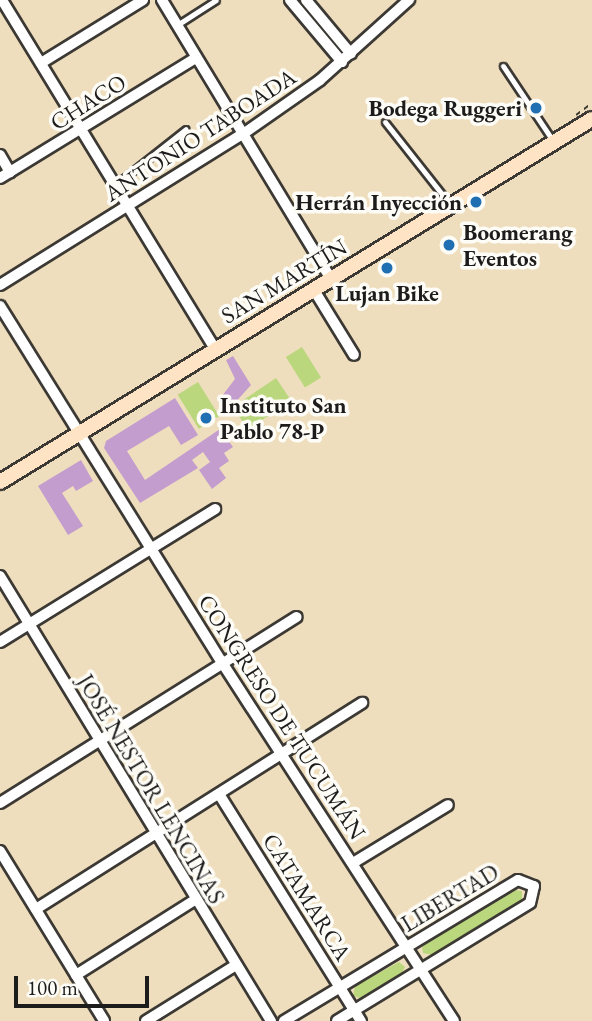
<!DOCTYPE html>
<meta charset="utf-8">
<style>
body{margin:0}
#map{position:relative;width:592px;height:1021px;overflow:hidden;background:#efdebd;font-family:"EB Garamond",serif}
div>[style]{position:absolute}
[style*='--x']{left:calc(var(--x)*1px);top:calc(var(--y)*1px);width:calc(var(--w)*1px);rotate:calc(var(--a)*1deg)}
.green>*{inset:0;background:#bad77d;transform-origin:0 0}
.building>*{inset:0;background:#c39dce}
.path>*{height:2px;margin-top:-1px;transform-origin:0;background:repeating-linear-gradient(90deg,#3c3934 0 5px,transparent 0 10px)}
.roads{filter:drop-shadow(2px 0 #3c3934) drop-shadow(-2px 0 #3c3934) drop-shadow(0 2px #3c3934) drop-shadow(0 -2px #3c3934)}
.lane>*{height:5px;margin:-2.5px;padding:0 2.5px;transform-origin:2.5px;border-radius:2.5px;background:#fff}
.street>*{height:10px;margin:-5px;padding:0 5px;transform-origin:5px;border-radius:5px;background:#fff}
.secondary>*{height:14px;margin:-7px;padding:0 7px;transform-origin:7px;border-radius:7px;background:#fee4c5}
.dots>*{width:19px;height:19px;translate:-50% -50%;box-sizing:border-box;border:4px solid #fdfcf7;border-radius:50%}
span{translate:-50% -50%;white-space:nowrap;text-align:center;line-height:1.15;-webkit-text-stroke:7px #fdfcf7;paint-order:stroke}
.street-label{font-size:23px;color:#1c1c1c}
.poi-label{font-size:23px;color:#1c1c1c;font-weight:700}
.right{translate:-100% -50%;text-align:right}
.left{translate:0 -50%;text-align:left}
.scale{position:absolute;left:14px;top:976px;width:135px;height:32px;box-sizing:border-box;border:4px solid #1c1c1c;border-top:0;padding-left:9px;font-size:21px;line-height:24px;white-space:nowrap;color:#1c1c1c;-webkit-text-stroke:5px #fdfcf7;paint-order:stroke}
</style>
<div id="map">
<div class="green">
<i style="left:302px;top:347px;width:36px;height:19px;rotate:58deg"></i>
<i style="left:276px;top:378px;width:27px;height:52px;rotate:56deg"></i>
<i style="left:198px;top:382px;width:40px;height:24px;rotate:58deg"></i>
<i style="clip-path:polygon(515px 890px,522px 891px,522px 900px,432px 955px,423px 953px,422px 947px,429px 941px)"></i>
<i style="clip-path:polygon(399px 962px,405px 967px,402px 973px,360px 998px,353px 996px,355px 986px)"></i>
</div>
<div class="building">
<i style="clip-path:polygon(233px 356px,251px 385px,233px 405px,222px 396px,235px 379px,226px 360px)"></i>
<i style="clip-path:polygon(175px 398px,198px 435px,181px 445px,169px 426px,127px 451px,145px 480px,220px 429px,233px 447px,224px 453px,229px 461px,219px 468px,226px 478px,212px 489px,199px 470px,210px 462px,203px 452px,192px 460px,198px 468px,140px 503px,104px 448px,106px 441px)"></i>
<i style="clip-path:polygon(81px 460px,93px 481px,76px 491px,73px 486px,62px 493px,83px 526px,68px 535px,38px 486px)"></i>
</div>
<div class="path">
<i style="--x:576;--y:115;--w:20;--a:-37"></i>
</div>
<div class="roads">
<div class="lane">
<i style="--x:177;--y:25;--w:46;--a:-32.7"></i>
<i style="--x:503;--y:66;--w:90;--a:56.3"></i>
<i style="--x:385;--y:122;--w:103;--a:51.7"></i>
<i style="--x:115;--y:185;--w:90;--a:-38.3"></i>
</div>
<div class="street">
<i style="--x:2;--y:0;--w:410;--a:58.6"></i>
<i style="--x:162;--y:0;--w:326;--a:58.8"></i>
<i style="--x:290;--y:0;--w:81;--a:50"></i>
<i style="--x:306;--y:0;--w:70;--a:50.2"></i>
<i style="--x:41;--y:63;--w:120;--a:-31.7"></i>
<i style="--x:0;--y:155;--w:20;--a:60"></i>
<i style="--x:0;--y:178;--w:230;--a:-31.5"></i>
<i style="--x:0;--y:285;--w:286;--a:-31.9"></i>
<i style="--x:243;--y:134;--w:94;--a:-35"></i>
<i style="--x:320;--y:80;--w:120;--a:-42"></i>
<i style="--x:314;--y:290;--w:76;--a:58.4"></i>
<i style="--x:0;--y:306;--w:422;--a:58.1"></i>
<i style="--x:223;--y:664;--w:425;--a:57.1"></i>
<i style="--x:0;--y:576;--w:521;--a:58.66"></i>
<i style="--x:0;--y:642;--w:253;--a:-31.7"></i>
<i style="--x:219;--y:794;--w:268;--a:58"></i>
<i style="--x:0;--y:803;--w:350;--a:-32.1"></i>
<i style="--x:0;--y:851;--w:199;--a:58.5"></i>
<i style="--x:353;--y:863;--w:111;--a:-31.4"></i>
<i style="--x:36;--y:909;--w:386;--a:-32.3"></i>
<i style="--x:76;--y:975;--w:142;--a:-32.3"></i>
<i style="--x:146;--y:1021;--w:106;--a:-31.9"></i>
<i style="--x:284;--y:1021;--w:273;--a:-31.1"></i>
<i style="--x:518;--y:880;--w:17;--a:21"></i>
<i style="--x:534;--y:886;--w:17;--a:103"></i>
<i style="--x:530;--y:903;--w:226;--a:148.6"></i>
</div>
<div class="secondary">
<i style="--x:0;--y:482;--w:694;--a:-31.52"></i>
</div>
</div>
<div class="dots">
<i style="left:536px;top:108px;background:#1f6fb2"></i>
<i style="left:476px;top:202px;background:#1f6fb2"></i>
<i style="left:449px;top:245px;background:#1f6fb2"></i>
<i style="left:387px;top:268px;background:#1f6fb2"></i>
<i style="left:206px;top:418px;background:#1f6fb2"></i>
</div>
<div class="street-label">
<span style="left:88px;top:102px;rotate:-32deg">CHACO</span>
<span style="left:200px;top:135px;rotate:-33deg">ANTONIO TABOADA</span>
<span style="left:284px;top:281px;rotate:-31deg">SAN MARTÍN</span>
<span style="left:282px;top:717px;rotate:57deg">CONGRESO DE TUCUMÁN</span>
<span style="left:151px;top:789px;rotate:59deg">JOSÉ NESTOR LENCINAS</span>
<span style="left:307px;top:897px;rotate:58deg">CATAMARCA</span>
<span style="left:450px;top:898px;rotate:-31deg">LIBERTAD</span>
</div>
<div class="poi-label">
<span class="right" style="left:522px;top:108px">Bodega Ruggeri</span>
<span class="right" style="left:462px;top:202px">Herrán Inyección</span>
<span class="left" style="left:463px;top:245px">Boomerang<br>Eventos</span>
<span style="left:387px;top:293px">Lujan Bike</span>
<span class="left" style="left:220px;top:418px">Instituto San<br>Pablo 78-P</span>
</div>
<div class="scale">100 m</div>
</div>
